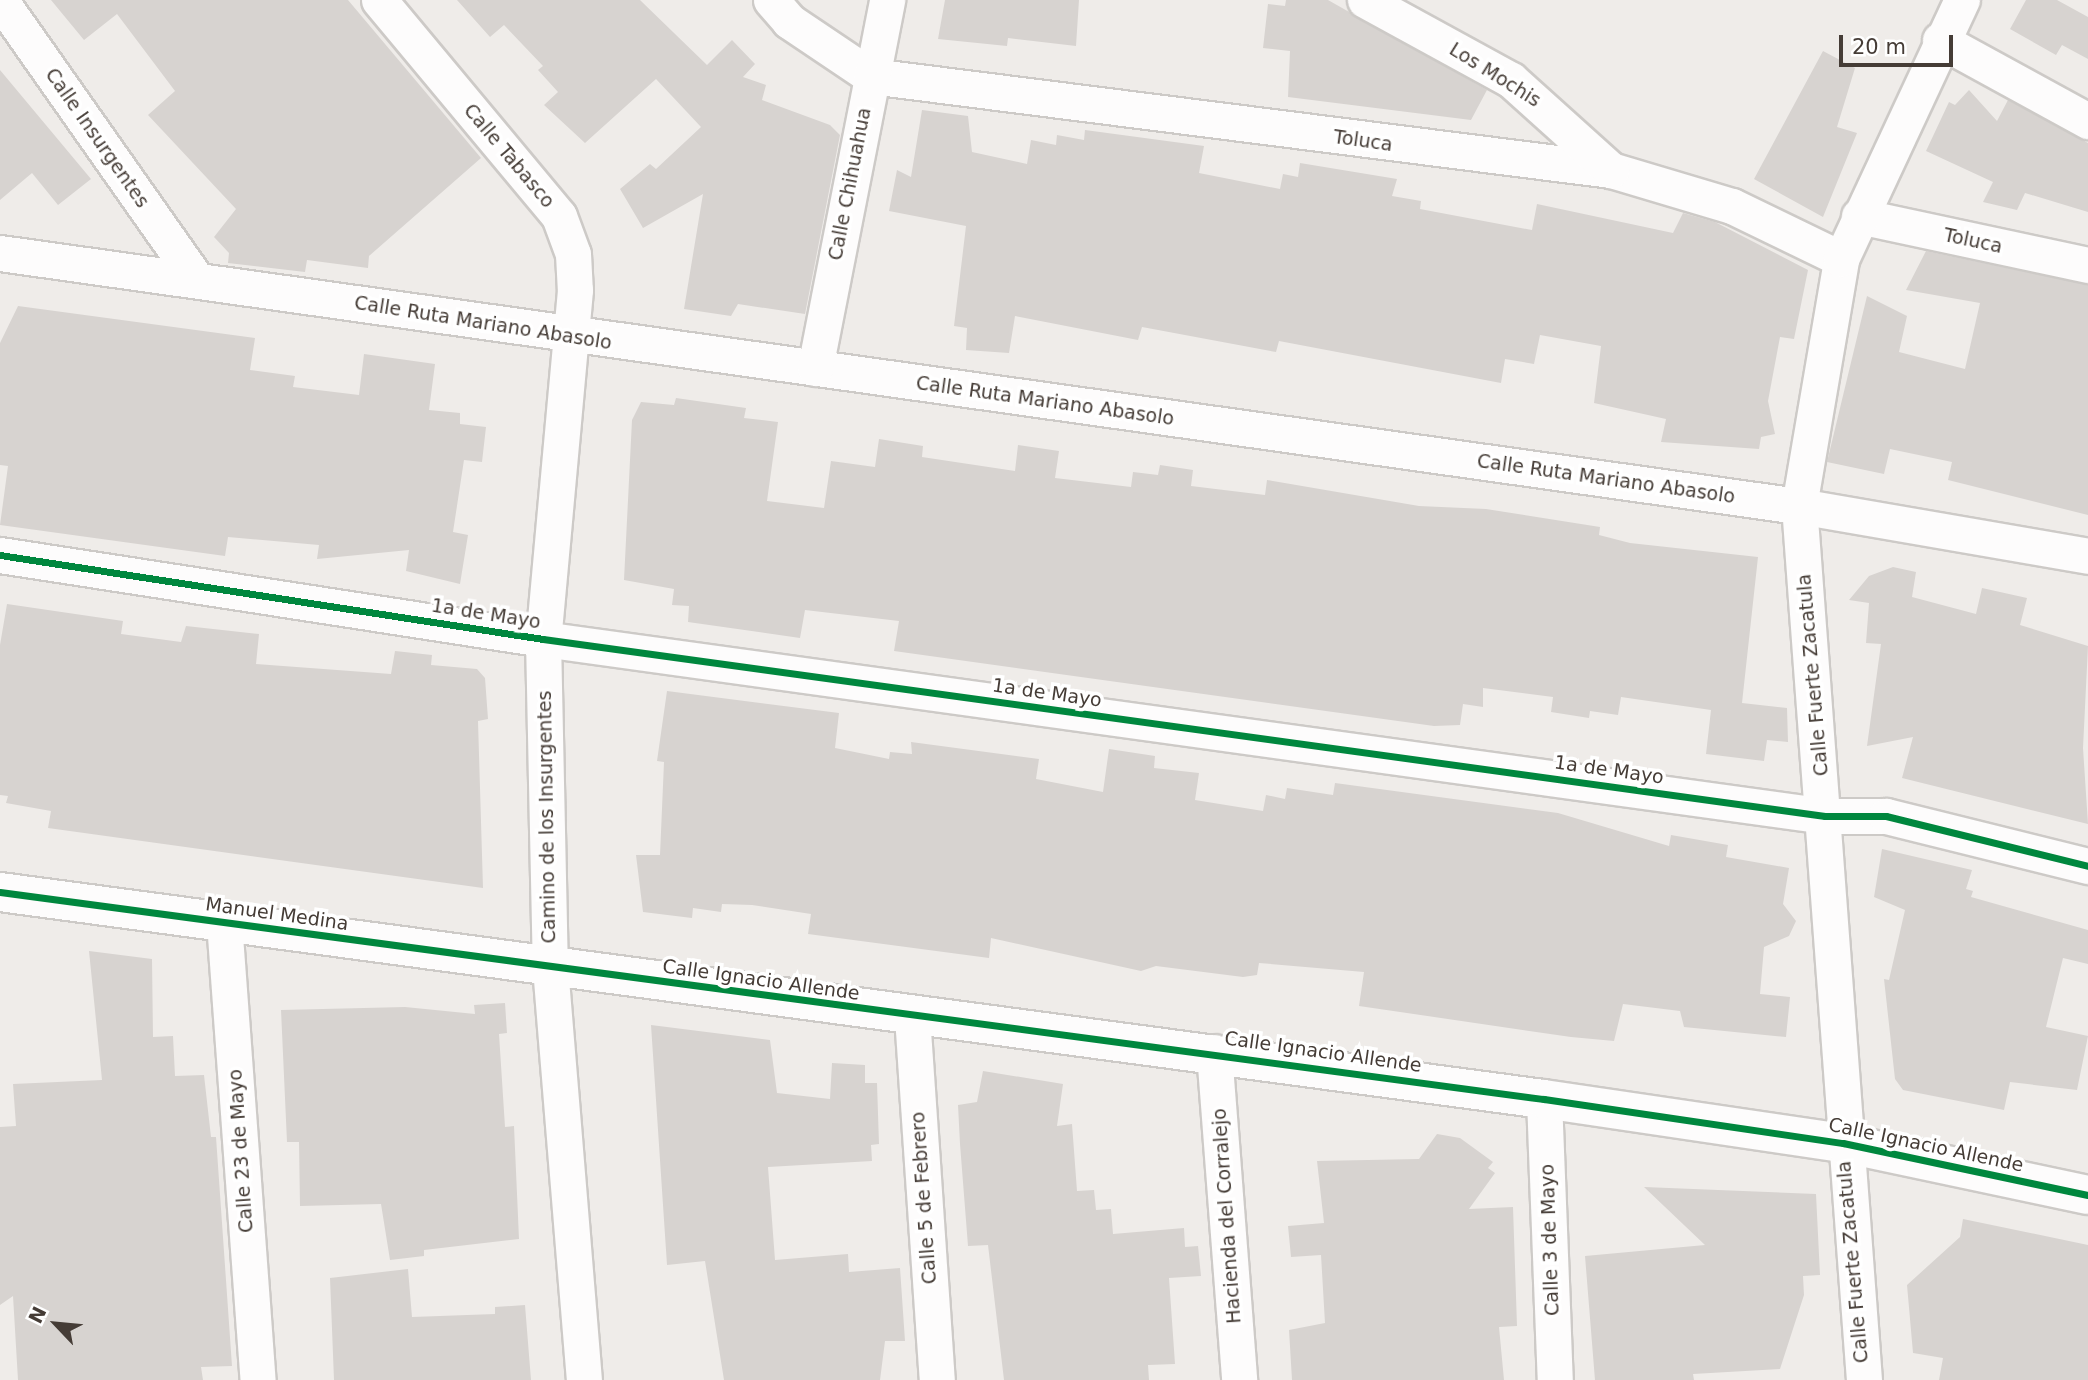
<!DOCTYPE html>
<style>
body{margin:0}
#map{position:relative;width:2088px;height:1380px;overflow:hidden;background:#efece9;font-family:"DejaVu Sans",sans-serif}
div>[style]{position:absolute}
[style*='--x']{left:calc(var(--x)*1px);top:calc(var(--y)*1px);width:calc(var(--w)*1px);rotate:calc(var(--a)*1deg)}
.building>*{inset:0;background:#d7d3d0}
.roads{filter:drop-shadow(2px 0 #cdcac7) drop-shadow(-2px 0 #cdcac7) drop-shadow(0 2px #cdcac7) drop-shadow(0 -2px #cdcac7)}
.minor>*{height:35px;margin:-17.5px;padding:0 17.5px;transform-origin:17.5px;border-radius:17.5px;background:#fdfcfc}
.tertiary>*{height:38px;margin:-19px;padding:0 19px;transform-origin:19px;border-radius:19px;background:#fdfcfc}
.cycleway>*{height:7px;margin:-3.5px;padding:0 3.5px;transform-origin:3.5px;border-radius:3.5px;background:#00873e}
span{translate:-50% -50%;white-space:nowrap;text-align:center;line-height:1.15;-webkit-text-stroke:7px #fff;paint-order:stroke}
.street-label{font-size:19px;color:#453c36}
.north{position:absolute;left:21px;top:1289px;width:70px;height:70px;-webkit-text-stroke:5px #fff;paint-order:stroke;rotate:296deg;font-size:19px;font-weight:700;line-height:28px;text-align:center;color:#453c36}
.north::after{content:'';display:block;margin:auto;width:24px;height:32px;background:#453c36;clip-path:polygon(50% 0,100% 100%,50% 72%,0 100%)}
.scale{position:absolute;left:1839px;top:35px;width:114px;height:32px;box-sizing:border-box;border:4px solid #453c36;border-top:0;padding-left:9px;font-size:21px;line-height:24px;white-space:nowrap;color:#453c36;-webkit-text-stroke:5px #fff;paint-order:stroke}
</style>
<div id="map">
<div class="building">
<i style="clip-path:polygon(51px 0,348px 0,481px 158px,369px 256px,368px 268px,307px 260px,305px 272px,228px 263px,229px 253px,214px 237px,236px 209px,148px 115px,175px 91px,117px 14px,84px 40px)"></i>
<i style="clip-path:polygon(457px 0,640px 0,707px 65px,732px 40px,755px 64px,743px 77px,766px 85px,762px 100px,830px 125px,840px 135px,805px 314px,738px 304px,731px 316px,684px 309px,703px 194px,643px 228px,620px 189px,650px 164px,656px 169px,701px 127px,656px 79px,585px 143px,544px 105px,558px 92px,538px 70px,543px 66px,504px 25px,490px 37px)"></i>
<i style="clip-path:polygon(945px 0,1079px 0,1076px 46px,1008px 38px,1007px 46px,938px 39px)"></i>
<i style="clip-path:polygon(1286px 0,1328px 0,1487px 90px,1471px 120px,1288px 97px,1290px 51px,1263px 48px,1268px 4px,1285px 6px)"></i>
<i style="clip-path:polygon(2026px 0,2057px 0,2088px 17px,2088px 59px,2062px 45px,2056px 55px,2010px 29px)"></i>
<i style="clip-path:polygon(1823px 51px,1855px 68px,1837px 127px,1857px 133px,1823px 217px,1754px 179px)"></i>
<i style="clip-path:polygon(0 70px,91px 179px,58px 205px,32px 173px,0 200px)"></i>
<i style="clip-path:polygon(1969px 90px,1997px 121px,2008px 100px,2088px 143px,2088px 212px,2025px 193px,2017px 210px,1983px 202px,1993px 182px,1926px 151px,1949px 102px,1955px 105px)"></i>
<i style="clip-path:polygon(922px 110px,968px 116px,972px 152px,1027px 164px,1031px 140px,1056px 145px,1057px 135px,1084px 140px,1085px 130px,1204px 146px,1199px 173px,1280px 189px,1283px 174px,1298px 177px,1300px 163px,1397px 179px,1392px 196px,1421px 201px,1420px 209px,1532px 230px,1537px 204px,1673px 233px,1683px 213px,1715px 222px,1808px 270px,1794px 339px,1780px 337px,1768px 401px,1775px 434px,1761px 437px,1759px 449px,1661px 442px,1666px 419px,1594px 403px,1601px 346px,1540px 335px,1534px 364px,1505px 359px,1501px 383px,1279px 341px,1276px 352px,1142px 327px,1138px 340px,1015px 316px,1009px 353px,966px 350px,967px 328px,954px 326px,966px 226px,889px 211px,897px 170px,911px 177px)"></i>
<i style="clip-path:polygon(1926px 251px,2088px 285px,2088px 515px,1948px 480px,1952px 462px,1890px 449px,1884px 474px,1827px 462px,1867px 296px,1907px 316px,1899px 352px,1965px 369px,1980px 303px,1906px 290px)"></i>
<i style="clip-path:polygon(18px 306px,255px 338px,250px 370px,295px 376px,293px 387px,359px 395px,364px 354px,435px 364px,429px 410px,460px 413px,460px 424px,486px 427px,482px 462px,464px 460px,453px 532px,468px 535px,460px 584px,406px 571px,409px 550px,317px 559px,319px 545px,228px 537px,225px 556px,0 525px,8px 466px,0 465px,0 343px)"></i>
<i style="clip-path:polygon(676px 398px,746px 408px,744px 418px,778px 422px,767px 501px,824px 508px,831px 461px,875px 467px,879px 439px,923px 446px,922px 457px,1015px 471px,1018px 445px,1059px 451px,1055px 478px,1131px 487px,1133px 472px,1158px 475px,1160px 465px,1193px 470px,1191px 486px,1265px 495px,1267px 480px,1419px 506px,1486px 509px,1600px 527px,1599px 535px,1630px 543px,1758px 557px,1742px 703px,1787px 708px,1788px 742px,1767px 740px,1764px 761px,1706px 754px,1711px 710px,1621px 697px,1618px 715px,1590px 711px,1589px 718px,1551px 712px,1553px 697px,1483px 688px,1483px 707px,1463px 704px,1460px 725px,1434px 726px,894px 651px,899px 621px,805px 610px,800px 638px,688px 622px,689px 606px,672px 605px,674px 589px,624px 580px,632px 420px,641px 402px,674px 405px)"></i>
<i style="clip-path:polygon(1893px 567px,1916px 572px,1912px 597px,1976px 614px,1982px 588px,2027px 598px,2020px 625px,2088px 646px,2083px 748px,2088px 824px,1902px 778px,1913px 737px,1867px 746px,1881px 644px,1866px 643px,1869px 603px,1849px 600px,1869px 576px)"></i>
<i style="clip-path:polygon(7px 604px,123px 621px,121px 634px,181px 642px,186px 626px,259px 634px,256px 664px,391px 674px,395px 651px,432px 655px,431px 665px,477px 669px,485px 678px,488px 719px,478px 721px,483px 888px,48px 828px,51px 811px,6px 803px,8px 796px,0 795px,0 645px)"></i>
<i style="clip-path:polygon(667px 691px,839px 713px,835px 748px,889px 759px,890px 752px,912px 754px,911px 742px,1039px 759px,1036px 779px,1103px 792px,1109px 749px,1155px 756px,1154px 768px,1199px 773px,1195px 800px,1263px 811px,1266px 795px,1285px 799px,1287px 788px,1333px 795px,1335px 783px,1558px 813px,1669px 846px,1671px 835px,1728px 845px,1726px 857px,1789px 868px,1783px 904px,1796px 921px,1789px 936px,1764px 947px,1760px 994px,1790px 997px,1786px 1037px,1684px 1027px,1680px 1011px,1623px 1004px,1614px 1041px,1571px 1037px,1359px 1006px,1364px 972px,1259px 963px,1257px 975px,1243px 977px,1156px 966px,1141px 971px,991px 938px,989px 958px,808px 934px,811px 914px,752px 905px,722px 904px,721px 912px,693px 908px,692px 918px,643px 912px,636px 855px,660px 855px,664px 762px,657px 761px)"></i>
<i style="clip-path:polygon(1882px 849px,1972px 870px,1966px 889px,1973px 891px,1971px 897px,2088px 930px,2088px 964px,2063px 958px,2046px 1027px,2088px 1036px,2077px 1090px,2010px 1082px,2004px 1110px,1903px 1090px,1895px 1079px,1884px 979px,1889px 980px,1905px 910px,1874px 897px)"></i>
<i style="clip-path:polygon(89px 951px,152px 959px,153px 1037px,173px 1036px,175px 1076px,204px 1075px,211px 1137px,216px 1137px,232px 1366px,201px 1367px,203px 1380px,18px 1380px,13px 1296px,0 1305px,0 1127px,16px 1126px,13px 1084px,102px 1080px)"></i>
<i style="clip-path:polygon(505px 1003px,507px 1033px,499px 1034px,505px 1127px,514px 1126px,519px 1239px,424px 1250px,424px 1256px,390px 1260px,381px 1204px,300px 1206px,299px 1142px,287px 1142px,281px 1010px,405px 1007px,475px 1014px,474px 1005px)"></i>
<i style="clip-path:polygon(651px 1025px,770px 1040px,777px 1093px,830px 1099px,832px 1063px,865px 1065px,865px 1083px,877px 1083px,879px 1144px,871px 1145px,872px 1161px,768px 1167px,775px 1260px,848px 1254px,849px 1272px,900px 1268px,905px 1341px,885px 1341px,880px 1380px,724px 1380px,705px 1261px,667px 1265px)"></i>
<i style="clip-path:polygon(983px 1071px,1063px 1084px,1057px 1126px,1072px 1124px,1077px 1191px,1094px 1190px,1096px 1210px,1111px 1209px,1113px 1234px,1184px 1228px,1185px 1247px,1198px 1246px,1201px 1276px,1169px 1278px,1175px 1364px,1148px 1365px,1149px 1380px,1004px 1380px,988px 1245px,968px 1246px,960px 1144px,958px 1105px,977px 1102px)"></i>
<i style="clip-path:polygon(1437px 1134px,1460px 1138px,1493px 1162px,1488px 1168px,1495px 1173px,1469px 1209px,1513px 1207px,1517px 1326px,1499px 1327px,1504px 1380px,1292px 1380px,1289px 1330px,1325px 1323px,1321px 1255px,1291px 1257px,1288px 1226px,1324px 1223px,1317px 1161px,1419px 1159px)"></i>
<i style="clip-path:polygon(1644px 1187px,1816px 1194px,1820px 1275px,1803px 1276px,1804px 1295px,1780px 1369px,1693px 1374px,1694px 1380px,1595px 1380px,1585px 1256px,1705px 1245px)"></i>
<i style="clip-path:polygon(1963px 1219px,2088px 1245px,2088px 1380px,1939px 1380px,1943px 1358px,1913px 1353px,1907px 1285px,1960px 1237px)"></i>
<i style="clip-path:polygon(408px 1269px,412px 1317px,495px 1314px,495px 1307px,525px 1305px,531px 1380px,334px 1380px,330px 1278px)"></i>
</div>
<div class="roads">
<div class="minor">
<i style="--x:0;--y:0;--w:337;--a:54.9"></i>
<i style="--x:379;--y:0;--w:281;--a:50.2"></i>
<i style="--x:559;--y:216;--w:40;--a:69.8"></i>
<i style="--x:573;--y:254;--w:36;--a:87"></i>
<i style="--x:575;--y:290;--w:350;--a:95.2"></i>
<i style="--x:543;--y:639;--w:328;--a:88.8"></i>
<i style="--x:550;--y:967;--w:414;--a:85.3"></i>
<i style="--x:771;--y:0;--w:28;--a:49"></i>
<i style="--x:789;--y:21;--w:99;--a:33.9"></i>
<i style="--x:871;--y:76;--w:746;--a:7.24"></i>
<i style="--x:1611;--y:170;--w:126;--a:16.6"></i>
<i style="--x:1732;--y:206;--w:121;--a:25.9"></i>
<i style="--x:1365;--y:0;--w:166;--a:28.7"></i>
<i style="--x:1511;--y:80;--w:135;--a:42"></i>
<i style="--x:1940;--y:40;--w:169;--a:28.7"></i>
<i style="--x:1859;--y:216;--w:234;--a:12.1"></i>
<i style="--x:0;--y:253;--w:1817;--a:8.01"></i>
<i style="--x:1799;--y:506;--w:293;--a:9.8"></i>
<i style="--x:815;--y:368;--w:375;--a:-78.9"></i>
<i style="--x:0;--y:555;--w:549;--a:8.79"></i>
<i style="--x:543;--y:639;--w:1294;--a:7.86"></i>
<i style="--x:1825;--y:816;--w:61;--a:0"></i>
<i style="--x:1886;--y:816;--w:208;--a:13.9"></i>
<i style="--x:224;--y:922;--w:459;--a:85.8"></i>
<i style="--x:912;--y:1016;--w:365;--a:86.1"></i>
<i style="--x:1214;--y:1052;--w:329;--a:85.6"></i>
<i style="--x:1544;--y:1099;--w:281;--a:87.8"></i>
<i style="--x:1864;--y:1380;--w:876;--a:-94.25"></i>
<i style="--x:1799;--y:506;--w:251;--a:-80.3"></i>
<i style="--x:1841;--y:259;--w:286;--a:-65"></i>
</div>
<div class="tertiary">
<i style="--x:0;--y:892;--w:1558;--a:7.64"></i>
<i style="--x:1544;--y:1099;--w:302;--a:8.4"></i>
<i style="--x:1843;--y:1143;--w:250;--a:12"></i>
</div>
</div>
<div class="cycleway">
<i style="--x:0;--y:555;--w:549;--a:8.79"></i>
<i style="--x:543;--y:639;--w:1294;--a:7.86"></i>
<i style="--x:1825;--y:816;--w:61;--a:0"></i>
<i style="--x:1886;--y:816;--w:208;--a:13.9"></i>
<i style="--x:0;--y:892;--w:1558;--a:7.64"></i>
<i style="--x:1544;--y:1099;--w:302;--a:8.4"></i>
<i style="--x:1843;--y:1143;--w:250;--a:12"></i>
</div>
<div class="street-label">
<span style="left:1495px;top:75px;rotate:32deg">Los Mochis</span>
<span style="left:97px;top:138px;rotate:55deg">Calle Insurgentes</span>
<span style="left:1363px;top:141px;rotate:8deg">Toluca</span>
<span style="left:509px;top:156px;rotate:50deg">Calle Tabasco</span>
<span style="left:850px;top:184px;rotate:-79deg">Calle Chihuahua</span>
<span style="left:1973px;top:241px;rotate:12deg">Toluca</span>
<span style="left:483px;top:323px;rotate:9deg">Calle Ruta Mariano Abasolo</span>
<span style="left:1045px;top:401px;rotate:8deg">Calle Ruta Mariano Abasolo</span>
<span style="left:1606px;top:479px;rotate:8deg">Calle Ruta Mariano Abasolo</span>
<span style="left:486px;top:614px;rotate:9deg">1a de Mayo</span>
<span style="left:1813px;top:675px;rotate:-95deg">Calle Fuerte Zacatula</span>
<span style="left:1047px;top:693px;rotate:8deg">1a de Mayo</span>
<span style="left:1609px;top:770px;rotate:8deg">1a de Mayo</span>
<span style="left:547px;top:817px;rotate:-91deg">Camino de los Insurgentes</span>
<span style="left:277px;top:914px;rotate:8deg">Manuel Medina</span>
<span style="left:761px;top:980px;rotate:8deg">Calle Ignacio Allende</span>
<span style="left:1323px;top:1052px;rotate:8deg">Calle Ignacio Allende</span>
<span style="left:1926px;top:1145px;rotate:12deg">Calle Ignacio Allende</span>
<span style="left:241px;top:1151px;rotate:-94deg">Calle 23 de Mayo</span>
<span style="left:924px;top:1198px;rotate:-94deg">Calle 5 de Febrero</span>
<span style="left:1227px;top:1216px;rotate:-94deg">Hacienda del Corralejo</span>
<span style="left:1550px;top:1240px;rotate:-92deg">Calle 3 de Mayo</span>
<span style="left:1853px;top:1262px;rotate:-95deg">Calle Fuerte Zacatula</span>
</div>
<div class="north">N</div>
<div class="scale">20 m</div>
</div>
